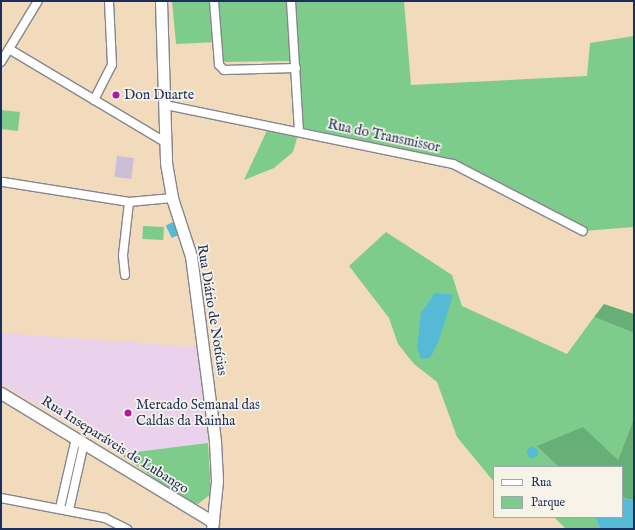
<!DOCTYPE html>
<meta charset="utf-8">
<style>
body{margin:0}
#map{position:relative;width:635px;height:530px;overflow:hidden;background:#f2dbbc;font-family:"IM FELL English",serif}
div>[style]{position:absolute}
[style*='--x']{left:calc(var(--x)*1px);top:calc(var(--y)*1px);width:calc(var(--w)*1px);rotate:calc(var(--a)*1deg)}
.built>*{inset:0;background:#ead1ec}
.industrial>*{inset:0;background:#cabfd6;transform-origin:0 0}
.green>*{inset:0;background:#7ecc8b;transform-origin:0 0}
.forest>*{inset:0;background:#66b077}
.water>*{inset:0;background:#56b9d5;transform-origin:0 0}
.round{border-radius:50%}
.roads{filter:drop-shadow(1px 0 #86858d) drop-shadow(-1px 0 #86858d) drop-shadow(0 1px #86858d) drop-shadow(0 -1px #86858d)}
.street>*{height:8px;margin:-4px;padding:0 4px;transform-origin:4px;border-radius:4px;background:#fff}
.secondary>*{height:11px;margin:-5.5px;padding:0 5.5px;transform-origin:5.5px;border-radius:5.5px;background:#fff}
.dots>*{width:11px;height:11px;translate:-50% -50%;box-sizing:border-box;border:2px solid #f7f3e8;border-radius:50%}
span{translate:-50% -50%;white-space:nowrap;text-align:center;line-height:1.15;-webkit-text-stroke:3.5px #f7f3e8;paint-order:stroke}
.poi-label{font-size:14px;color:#1b2f5e}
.left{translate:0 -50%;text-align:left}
.street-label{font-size:14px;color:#1b2f5e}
.frame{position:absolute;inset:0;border:2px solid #1b2f5e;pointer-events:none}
.legend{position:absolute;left:493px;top:466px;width:130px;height:52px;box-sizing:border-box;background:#f7f3e8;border:1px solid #9fa5b1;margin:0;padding:5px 7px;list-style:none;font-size:12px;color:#1b2f5e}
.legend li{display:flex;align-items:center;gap:8px;height:20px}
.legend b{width:20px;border:1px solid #9fa5b1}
</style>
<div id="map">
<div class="built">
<i style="clip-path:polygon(1px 333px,197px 347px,208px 443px,120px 454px,1px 383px)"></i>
</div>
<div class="industrial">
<i style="left:117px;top:156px;width:17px;height:21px;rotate:7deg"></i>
</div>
<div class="green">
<i style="clip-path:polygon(172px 1px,286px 1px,290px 61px,225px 62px,220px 58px,218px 42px,176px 44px)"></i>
<i style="clip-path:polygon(291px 1px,404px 1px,411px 85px,587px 76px,590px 43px,634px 36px,634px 227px,583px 231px,453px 164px,299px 131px,293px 152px,274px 168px,244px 180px,269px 126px,298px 131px)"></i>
<i style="left:1px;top:110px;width:19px;height:19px;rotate:6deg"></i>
<i style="left:143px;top:226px;width:21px;height:13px;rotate:3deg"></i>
<i style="clip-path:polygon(386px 232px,452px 275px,462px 306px,567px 354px,594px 317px,634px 333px,634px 418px,618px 460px,560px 467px,494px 467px,494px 482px,457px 437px,437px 382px,414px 364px,398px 344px,389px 318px,349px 266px)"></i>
<i style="clip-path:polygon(208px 443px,211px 494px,198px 504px,188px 502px,120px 454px)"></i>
<i style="clip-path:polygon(554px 517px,595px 517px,600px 529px,566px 529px)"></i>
</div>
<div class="forest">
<i style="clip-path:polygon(604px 304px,634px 314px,634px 333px,594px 317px)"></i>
<i style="clip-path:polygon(634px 418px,634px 500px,622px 498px,622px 467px,559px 467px,537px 446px,583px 427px,618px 460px)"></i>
</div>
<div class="water">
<i style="left:173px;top:222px;width:14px;height:8px;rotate:65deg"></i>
<i style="clip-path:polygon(435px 293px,453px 295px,438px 343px,430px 358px,421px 359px,417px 348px,421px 313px)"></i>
<i class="round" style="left:526.5px;top:446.5px;width:11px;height:11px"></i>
<i style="clip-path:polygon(622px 498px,634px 500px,634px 529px,600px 529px,595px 517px,622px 517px)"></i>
</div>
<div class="roads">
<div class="street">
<i style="--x:214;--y:1;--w:64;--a:85.5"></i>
<i style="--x:219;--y:65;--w:7;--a:45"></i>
<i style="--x:224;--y:70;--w:72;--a:-1.6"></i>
<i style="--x:291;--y:1;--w:130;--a:86.5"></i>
<i style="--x:9;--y:49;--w:182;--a:30.8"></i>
<i style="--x:1;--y:62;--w:71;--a:-58.8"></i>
<i style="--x:94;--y:100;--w:39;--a:-63"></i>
<i style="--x:112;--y:65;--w:64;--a:-92.7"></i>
<i style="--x:165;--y:105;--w:294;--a:11.6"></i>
<i style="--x:453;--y:164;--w:146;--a:27.3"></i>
<i style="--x:3;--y:182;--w:128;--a:9"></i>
<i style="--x:129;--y:202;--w:43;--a:-5.3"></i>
<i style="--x:125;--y:275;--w:20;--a:-96"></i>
<i style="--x:123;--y:255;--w:53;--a:-83.5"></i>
<i style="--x:1;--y:498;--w:106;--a:10.9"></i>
<i style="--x:105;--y:518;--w:25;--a:27"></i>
<i style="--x:60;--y:508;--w:72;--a:-77.1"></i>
<i style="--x:69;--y:510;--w:69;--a:-77.4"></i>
</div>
<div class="secondary">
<i style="--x:161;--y:1;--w:162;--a:88.2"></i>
<i style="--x:166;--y:163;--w:36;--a:80"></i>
<i style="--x:172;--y:198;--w:61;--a:71.9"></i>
<i style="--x:191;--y:256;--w:188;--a:82.6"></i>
<i style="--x:215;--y:442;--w:39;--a:87"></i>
<i style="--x:217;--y:481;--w:48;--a:95.9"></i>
<i style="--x:1;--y:393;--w:248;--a:31.3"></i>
</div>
</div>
<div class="dots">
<i style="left:116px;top:95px;background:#b5179e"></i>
<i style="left:128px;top:413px;background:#b5179e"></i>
</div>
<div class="poi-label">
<span class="left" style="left:124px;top:95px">Don Duarte</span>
<span class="left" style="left:136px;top:413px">Mercado Semanal das<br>Caldas da Rainha</span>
</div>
<div class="street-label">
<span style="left:384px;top:136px;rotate:12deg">Rua do Transmissor</span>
<span style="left:212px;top:310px;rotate:81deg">Rua Diário de Notícias</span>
<span style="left:115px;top:445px;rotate:32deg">Rua Inseparáveis de Lubango</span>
</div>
<div class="frame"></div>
<ul class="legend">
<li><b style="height:5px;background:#fff"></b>Rua</li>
<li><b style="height:11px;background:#7ecc8b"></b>Parque</li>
</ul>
</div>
